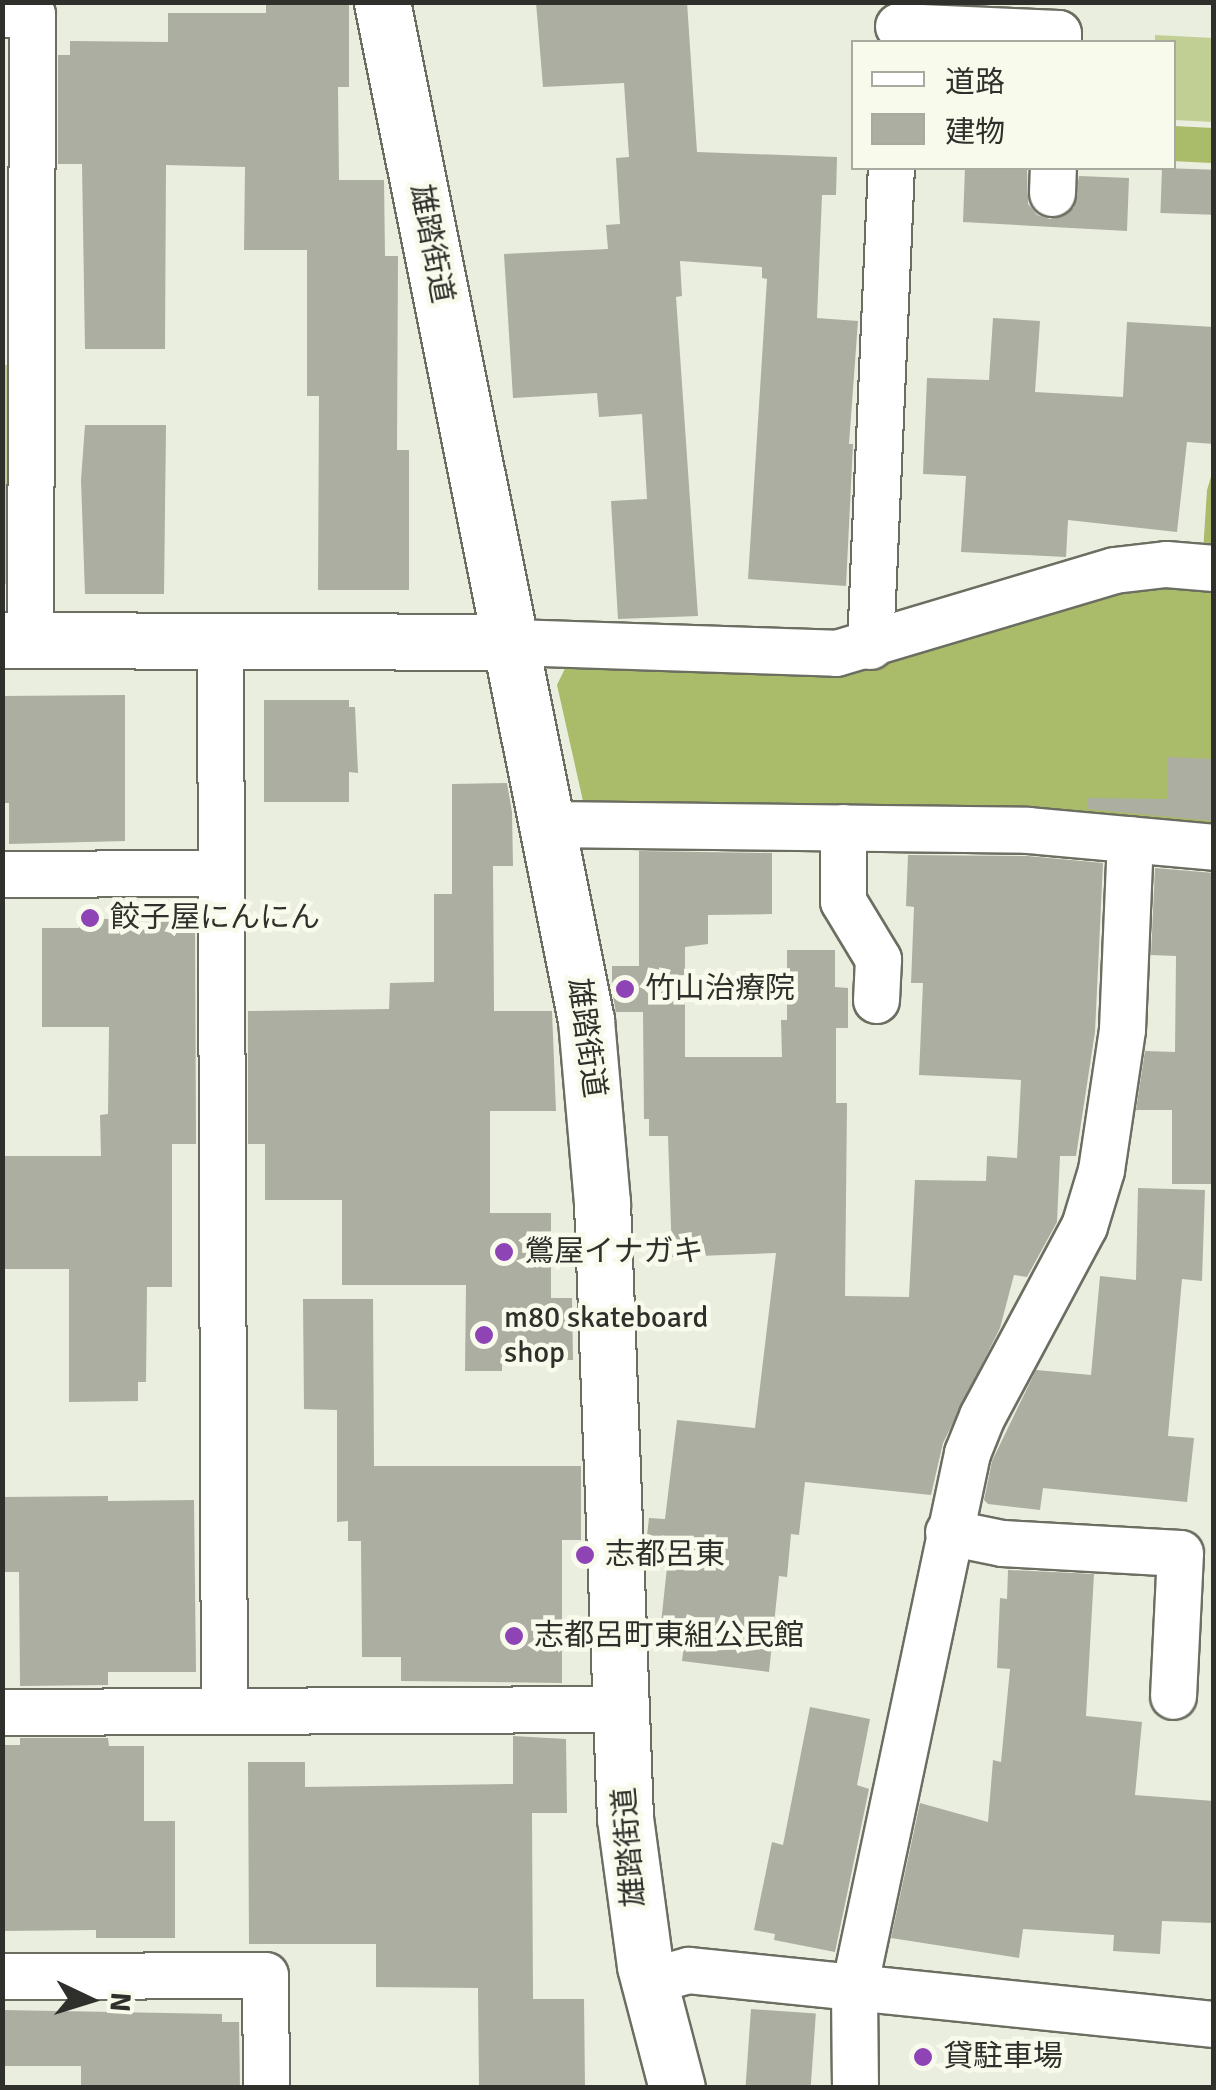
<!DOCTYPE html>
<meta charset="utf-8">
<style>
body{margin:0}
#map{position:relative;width:1216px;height:2090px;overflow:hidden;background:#eaeedf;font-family:Signika,"Noto Sans JP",sans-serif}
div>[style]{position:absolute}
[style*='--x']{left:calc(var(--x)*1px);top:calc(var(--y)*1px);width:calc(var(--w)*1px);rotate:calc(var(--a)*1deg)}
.green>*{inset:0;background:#c1ce94}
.forest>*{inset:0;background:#aabb69;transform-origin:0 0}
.building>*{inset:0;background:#abaea0;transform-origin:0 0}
.roads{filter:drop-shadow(2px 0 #6b6e61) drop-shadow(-2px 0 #6b6e61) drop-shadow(0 2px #6b6e61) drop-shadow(0 -2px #6b6e61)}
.street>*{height:45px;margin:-22.5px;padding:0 22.5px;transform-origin:22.5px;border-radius:22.5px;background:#fff}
.secondary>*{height:55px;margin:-27.5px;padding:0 27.5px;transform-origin:27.5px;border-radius:27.5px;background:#fff}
.dots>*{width:28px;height:28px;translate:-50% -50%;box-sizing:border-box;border:5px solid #f8fbec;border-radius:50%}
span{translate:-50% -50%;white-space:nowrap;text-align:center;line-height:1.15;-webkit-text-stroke:9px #f8fbec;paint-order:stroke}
.street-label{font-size:30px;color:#2f302b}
.poi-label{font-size:30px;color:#2f302b}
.left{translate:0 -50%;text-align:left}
.frame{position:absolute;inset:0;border:5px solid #2f302b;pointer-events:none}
.legend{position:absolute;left:851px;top:40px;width:325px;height:130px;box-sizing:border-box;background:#f8fbec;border:2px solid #a8aa9f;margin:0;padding:12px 18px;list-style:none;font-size:30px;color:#2f302b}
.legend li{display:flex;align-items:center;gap:20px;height:50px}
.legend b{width:50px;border:2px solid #a8aa9f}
.north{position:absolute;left:40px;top:1950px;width:100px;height:100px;-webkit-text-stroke:8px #f8fbec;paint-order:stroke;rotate:94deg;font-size:28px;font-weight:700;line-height:40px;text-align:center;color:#2f302b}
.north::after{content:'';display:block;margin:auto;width:35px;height:45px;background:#2f302b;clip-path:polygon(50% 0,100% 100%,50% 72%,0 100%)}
</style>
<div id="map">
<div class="green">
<i style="clip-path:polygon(1155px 35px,1213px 38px,1213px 122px,1174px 120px,1174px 42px,1155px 42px)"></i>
<i style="clip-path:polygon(3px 365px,8px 365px,7px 582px,3px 587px)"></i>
</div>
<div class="forest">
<i style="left:1174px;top:126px;width:39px;height:35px;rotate:3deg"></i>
<i style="clip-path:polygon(1213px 470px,1213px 836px,595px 811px,583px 801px,557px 685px,569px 660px,800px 665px,1203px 552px,1207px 490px)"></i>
</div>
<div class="building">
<i style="clip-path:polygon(536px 2px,687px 2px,697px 152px,837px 157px,836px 195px,822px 195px,817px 318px,858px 321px,849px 444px,853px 444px,846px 586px,748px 579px,767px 279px,762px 278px,762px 267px,680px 261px,682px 296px,676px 297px,698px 616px,618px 619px,611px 501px,647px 499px,642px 414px,599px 417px,597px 393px,513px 398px,504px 254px,608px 249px,606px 225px,620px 224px,616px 158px,629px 157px,624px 83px,543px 87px)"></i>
<i style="clip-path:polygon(266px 5px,349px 5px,349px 87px,338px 87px,339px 180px,384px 180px,385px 256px,398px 256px,397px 450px,409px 450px,409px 590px,318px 590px,319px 396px,307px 396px,307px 250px,244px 250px,245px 167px,166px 165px,165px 349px,85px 349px,82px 164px,58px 164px,58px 55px,70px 55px,70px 41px,168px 42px,168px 13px,266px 13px)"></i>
<i style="clip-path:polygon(965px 168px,1027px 168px,1028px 204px,1037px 215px,1050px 219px,1074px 208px,1079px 176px,1129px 178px,1127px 231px,963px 222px)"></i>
<i style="left:1162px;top:168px;width:52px;height:45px;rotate:2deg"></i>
<i style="clip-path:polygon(993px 318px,1040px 321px,1035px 392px,1123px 397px,1127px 322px,1214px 327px,1214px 444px,1187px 442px,1177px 532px,1068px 520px,1066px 557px,961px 552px,966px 476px,923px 474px,927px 378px,989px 380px)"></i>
<i style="clip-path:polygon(85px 425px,166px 425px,164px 594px,85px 594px,81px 480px)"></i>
<i style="clip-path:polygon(125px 695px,125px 841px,9px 844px,9px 803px,2px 803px,2px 696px)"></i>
<i style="clip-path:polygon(264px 700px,349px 700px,349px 707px,355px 707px,358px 773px,349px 772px,349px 802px,264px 802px)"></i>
<i style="clip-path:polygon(1168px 757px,1214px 759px,1214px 821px,1087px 809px,1088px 798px,1168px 799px)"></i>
<i style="clip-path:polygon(507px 783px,512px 812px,513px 866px,493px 866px,494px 1011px,552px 1011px,556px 1111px,490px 1111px,490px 1213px,551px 1213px,551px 1298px,572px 1298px,573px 1360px,502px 1361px,502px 1371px,465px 1371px,466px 1285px,342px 1285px,342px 1200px,265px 1200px,265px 1144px,248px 1144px,248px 1011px,389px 1009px,390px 983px,434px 982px,434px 894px,452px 894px,452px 784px)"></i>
<i style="clip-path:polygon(639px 851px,772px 853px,772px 914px,708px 915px,708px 944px,685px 947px,685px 1057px,782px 1057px,781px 1020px,787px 1020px,787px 950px,835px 950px,835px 987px,848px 988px,848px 1028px,836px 1028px,836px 1103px,847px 1103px,845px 1296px,909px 1297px,915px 1180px,986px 1181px,987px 1156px,1017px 1158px,1021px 1080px,919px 1075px,923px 983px,911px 983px,914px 907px,906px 906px,908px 855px,1027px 856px,1103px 863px,1095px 1032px,1076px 1156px,1060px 1156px,1057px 1222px,1027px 1277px,1014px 1275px,1000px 1328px,943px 1443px,931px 1495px,805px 1482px,799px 1535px,791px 1534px,787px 1577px,779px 1576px,769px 1672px,682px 1661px,684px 1645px,659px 1642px,667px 1567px,647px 1564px,646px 1545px,649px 1518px,665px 1519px,677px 1420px,755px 1428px,776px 1253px,672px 1257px,668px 1136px,649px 1136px,649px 1119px,644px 1119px,643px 1012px,616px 1012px,612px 991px,612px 966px,639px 966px)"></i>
<i style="clip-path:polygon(1155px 868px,1214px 873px,1214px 1184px,1172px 1184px,1172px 1110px,1136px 1110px,1145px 1051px,1175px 1052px,1176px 956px,1151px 955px)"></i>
<i style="clip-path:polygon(78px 919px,195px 919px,196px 1144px,172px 1144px,172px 1287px,147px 1287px,146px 1382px,138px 1382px,138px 1401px,69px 1402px,69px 1269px,2px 1269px,2px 1156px,101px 1156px,100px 1115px,108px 1114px,109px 1027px,42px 1027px,42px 928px,79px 928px)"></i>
<i style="clip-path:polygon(1138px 1188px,1205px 1190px,1202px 1281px,1182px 1279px,1168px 1436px,1194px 1438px,1187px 1502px,1043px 1488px,1040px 1510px,988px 1504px,984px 1500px,992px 1461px,1036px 1370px,1091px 1375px,1100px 1276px,1136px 1280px)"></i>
<i style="clip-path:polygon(303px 1299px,373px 1299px,374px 1466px,581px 1466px,581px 1540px,562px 1540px,562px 1683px,401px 1681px,401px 1657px,362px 1657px,361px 1541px,348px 1541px,348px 1521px,337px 1522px,337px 1410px,304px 1409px)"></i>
<i style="clip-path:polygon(108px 1496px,108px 1501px,194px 1500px,196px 1672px,108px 1672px,108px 1685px,20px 1686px,19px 1572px,2px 1572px,2px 1497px)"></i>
<i style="clip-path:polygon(1008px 1570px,1094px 1574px,1086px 1716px,1142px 1722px,1135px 1795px,1214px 1801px,1214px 1923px,1162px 1921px,1160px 1954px,1113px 1951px,1114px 1935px,1023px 1929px,1019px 1958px,891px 1938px,920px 1803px,988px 1822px,993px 1760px,1001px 1762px,1010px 1669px,997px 1668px,1000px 1598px,1007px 1599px)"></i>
<i style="clip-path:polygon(810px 1707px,870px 1719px,857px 1785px,869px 1789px,835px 1952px,774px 1940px,775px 1934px,754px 1930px,772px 1842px,783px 1845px)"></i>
<i style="clip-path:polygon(513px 1736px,566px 1739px,567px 1813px,532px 1813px,533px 1999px,584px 1999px,585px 2088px,479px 2088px,478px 1988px,376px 1987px,376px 1944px,249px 1944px,248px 1762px,305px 1762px,305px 1787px,513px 1784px)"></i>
<i style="clip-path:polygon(20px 1738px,108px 1738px,109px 1746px,144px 1746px,144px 1821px,175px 1821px,175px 1938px,96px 1938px,96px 1930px,2px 1931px,2px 1745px,20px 1745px)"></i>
<i style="left:751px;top:2009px;width:65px;height:79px;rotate:4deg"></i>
<i style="clip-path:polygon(2px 2010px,222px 2014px,222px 2022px,239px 2022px,240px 2088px,81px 2088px,81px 2066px,2px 2066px)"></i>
</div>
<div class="roads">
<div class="street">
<i style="--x:2;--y:14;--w:30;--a:0"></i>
<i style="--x:32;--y:14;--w:626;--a:90.18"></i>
<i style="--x:898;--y:26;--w:160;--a:2.5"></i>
<i style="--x:1058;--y:33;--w:9;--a:90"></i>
<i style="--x:1052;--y:193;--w:25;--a:-88"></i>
<i style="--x:220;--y:641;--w:1070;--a:89.79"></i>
<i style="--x:512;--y:642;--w:324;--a:1.9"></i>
<i style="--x:836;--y:653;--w:290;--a:-16.6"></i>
<i style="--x:1114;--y:570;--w:52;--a:-6.6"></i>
<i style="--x:1166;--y:564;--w:48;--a:4.8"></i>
<i style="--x:870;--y:646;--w:478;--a:-87.5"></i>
<i style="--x:548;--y:824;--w:480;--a:0.7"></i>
<i style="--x:1028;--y:830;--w:187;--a:5.2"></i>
<i style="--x:843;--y:827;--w:74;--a:90"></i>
<i style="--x:843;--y:901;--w:68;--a:58.9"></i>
<i style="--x:878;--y:959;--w:41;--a:92.8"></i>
<i style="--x:2;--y:874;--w:218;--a:-0.3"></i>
<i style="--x:948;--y:1532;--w:55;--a:11.5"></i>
<i style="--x:1002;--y:1543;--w:178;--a:3.2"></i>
<i style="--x:1180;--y:1553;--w:143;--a:92.8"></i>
<i style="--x:2;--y:1712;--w:619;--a:-0.28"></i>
<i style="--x:2;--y:1976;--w:263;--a:-0.2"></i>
<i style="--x:265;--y:1975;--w:113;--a:89.5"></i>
<i style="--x:649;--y:1981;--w:41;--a:-15.8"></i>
<i style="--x:688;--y:1970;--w:529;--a:5.86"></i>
<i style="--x:855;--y:2088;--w:100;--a:-90.6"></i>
<i style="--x:854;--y:1988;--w:547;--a:-78.07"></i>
<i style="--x:967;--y:1453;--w:40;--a:-68"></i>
<i style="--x:982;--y:1416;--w:216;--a:-61.8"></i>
<i style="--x:1084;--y:1226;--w:59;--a:-73.1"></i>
<i style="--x:1101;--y:1170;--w:143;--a:-81.5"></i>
<i style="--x:1122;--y:1029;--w:190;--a:-87.6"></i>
</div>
<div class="secondary">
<i style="--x:382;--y:2;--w:1038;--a:78.67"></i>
<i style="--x:586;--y:1020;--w:184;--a:85"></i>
<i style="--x:602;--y:1203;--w:615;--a:87.86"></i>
<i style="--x:625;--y:1818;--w:149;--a:82.3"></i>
<i style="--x:645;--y:1966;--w:126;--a:75.3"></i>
<i style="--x:2;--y:640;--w:510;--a:0.22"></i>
</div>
</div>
<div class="dots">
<i style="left:90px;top:918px;background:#8f44b6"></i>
<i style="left:625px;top:989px;background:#8f44b6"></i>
<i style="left:504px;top:1252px;background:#8f44b6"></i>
<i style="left:484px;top:1335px;background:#8f44b6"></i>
<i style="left:585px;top:1555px;background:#8f44b6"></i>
<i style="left:514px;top:1636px;background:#8f44b6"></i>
<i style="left:923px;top:2057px;background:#8f44b6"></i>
</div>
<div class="street-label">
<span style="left:431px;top:244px;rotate:79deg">雄踏街道</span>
<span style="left:586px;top:1038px;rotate:82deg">雄踏街道</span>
<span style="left:630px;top:1847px;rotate:-95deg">雄踏街道</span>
</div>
<div class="poi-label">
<span class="left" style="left:110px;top:918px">餃子屋にんにん</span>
<span class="left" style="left:645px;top:989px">竹山治療院</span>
<span class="left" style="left:524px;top:1252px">鶯屋イナガキ</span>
<span class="left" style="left:504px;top:1335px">m80 skateboard<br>shop</span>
<span class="left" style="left:605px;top:1555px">志都呂東</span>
<span class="left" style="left:534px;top:1636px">志都呂町東組公民館</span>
<span class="left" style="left:943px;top:2057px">貸駐車場</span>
</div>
<div class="frame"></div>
<ul class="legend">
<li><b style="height:12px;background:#fff"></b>道路</li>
<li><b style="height:28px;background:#abaea0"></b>建物</li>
</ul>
<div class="north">N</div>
</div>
